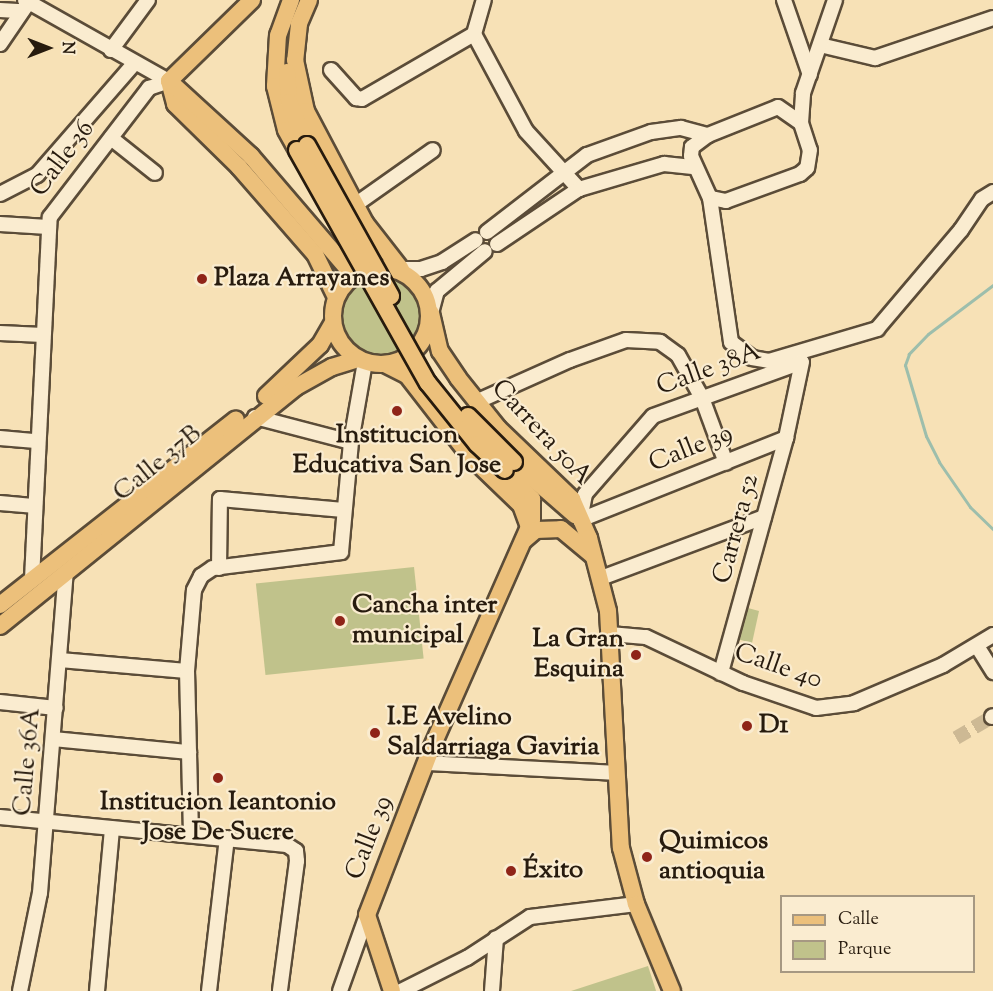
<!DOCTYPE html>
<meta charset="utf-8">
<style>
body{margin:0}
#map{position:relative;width:993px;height:991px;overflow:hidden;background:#f7e1b6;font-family:"Sorts Mill Goudy",serif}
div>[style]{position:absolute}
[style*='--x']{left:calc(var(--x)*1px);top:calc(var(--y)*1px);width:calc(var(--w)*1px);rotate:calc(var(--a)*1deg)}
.green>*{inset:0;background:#c0c28b;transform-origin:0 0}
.round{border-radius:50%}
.stream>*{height:3px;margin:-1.5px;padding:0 1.5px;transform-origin:1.5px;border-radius:1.5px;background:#9dbeac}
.minor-tunnel>*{height:14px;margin-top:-7px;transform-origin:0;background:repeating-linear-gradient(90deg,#cdb994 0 14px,transparent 0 21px)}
.roads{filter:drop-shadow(2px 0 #5b4c38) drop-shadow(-2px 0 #5b4c38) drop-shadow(0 2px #5b4c38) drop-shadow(0 -2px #5b4c38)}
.minor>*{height:14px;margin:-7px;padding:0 7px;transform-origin:7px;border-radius:7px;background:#faecd0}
.major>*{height:16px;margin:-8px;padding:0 8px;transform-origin:8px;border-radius:8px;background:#ecc07b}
.major>.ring{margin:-8px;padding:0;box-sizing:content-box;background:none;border:16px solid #ecc07b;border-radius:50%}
.bridges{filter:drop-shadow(2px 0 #271b0e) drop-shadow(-2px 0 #271b0e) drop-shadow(0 2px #271b0e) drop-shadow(0 -2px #271b0e)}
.major-bridge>*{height:16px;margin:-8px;padding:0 8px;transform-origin:8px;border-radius:8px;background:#ecc07b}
.dots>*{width:16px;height:16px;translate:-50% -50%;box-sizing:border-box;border:3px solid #faecd0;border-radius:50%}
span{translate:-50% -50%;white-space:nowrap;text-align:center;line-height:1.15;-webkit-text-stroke:4.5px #faecd0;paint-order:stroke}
.street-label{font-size:26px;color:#271b0e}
.poi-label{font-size:26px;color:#271b0e;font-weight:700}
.left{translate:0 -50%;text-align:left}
.right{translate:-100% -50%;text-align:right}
.legend{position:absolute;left:780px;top:895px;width:195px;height:78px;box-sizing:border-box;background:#faecd0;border:2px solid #a69882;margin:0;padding:8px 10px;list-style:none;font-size:18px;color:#271b0e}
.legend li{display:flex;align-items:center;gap:12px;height:30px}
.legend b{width:30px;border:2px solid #a69882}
.north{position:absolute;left:18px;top:18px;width:60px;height:60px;-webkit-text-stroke:4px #faecd0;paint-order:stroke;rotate:90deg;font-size:16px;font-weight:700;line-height:24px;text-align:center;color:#271b0e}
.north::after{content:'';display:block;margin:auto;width:21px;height:27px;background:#271b0e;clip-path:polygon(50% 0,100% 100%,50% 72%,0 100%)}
</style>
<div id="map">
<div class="green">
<i class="round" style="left:342px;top:278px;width:78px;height:78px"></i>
<i style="left:414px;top:567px;width:92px;height:159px;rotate:84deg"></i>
<i style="clip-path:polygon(748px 608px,759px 611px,752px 643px,737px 639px)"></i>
<i style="left:648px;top:966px;width:26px;height:121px;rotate:72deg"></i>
</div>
<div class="stream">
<i style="--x:993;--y:285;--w:81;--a:143"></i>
<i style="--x:928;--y:334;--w:28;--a:134"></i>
<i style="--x:909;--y:354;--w:12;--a:110"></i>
<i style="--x:905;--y:365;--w:74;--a:73.5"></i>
<i style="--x:926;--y:436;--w:29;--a:63"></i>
<i style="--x:939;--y:462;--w:55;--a:55.4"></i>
<i style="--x:970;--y:507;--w:32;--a:44"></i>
</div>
<div class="minor-tunnel">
<i style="--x:956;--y:738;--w:42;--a:-30.3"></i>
</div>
<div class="roads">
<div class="minor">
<i style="--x:25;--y:0;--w:165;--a:29.4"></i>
<i style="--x:784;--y:0;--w:79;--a:70.9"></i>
<i style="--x:0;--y:10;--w:22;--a:3"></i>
<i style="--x:474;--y:34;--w:110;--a:61.8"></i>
<i style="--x:526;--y:131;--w:79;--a:47.6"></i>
<i style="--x:0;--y:44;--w:53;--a:-55.7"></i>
<i style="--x:820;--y:45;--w:57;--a:13.3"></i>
<i style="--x:875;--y:58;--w:125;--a:-18.7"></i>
<i style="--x:111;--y:50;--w:62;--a:-53.5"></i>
<i style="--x:331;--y:70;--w:38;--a:48"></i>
<i style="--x:356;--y:98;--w:6;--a:9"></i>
<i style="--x:362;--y:99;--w:129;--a:-30.1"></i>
<i style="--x:474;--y:34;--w:35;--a:-74"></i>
<i style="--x:778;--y:107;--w:28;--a:35"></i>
<i style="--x:801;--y:123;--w:28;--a:72"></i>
<i style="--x:810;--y:150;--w:18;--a:99"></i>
<i style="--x:807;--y:168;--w:9;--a:139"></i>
<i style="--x:800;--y:174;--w:79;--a:160"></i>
<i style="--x:726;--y:201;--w:16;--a:-169"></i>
<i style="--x:710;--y:198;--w:46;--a:-114.3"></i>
<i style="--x:691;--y:156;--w:9;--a:-84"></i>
<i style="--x:692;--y:147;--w:20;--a:-37"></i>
<i style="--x:708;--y:135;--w:75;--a:-21.8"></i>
<i style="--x:801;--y:123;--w:30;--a:-86"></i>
<i style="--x:803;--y:93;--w:98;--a:-71"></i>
<i style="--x:111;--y:138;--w:56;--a:38.5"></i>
<i style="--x:0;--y:194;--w:42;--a:-27.2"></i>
<i style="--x:37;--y:175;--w:147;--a:-48.9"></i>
<i style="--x:710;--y:198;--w:146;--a:81.7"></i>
<i style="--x:731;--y:342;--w:26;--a:37"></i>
<i style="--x:752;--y:358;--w:17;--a:10"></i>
<i style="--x:769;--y:361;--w:113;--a:-16.5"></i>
<i style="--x:877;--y:329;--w:130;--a:-49.7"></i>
<i style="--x:961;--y:230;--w:37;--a:-56"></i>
<i style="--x:982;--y:199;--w:13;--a:-32"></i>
<i style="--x:355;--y:205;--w:95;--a:-35.2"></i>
<i style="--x:0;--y:224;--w:48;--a:3.6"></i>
<i style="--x:487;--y:232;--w:126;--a:-37.6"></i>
<i style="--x:587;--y:155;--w:68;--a:-19.8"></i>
<i style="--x:651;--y:132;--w:30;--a:-8"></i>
<i style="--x:681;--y:128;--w:28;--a:15"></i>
<i style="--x:497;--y:244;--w:99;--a:-33.9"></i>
<i style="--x:579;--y:189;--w:89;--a:-16.4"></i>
<i style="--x:664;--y:164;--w:31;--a:6"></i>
<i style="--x:401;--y:269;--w:20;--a:0"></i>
<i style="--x:421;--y:269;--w:22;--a:-18"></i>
<i style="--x:442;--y:262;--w:40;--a:-32.9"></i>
<i style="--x:431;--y:313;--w:23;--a:-75"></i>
<i style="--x:437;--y:291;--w:62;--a:-39.8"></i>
<i style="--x:0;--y:333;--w:43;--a:2.7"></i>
<i style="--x:476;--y:402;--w:103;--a:-24.1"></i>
<i style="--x:570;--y:360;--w:59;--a:-19.7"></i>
<i style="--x:626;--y:340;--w:34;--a:3"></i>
<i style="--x:660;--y:342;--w:22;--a:36"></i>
<i style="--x:678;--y:355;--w:49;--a:60.8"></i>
<i style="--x:702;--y:398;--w:69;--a:69.7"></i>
<i style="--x:255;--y:417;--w:99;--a:14.6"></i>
<i style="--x:0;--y:438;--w:36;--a:5"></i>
<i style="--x:0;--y:503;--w:33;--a:5"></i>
<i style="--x:580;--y:520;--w:26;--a:-79"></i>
<i style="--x:585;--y:494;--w:103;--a:-48.9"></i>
<i style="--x:653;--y:416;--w:158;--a:-19.9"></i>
<i style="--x:802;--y:362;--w:78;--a:101.9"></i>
<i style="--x:786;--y:438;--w:244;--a:105.5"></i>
<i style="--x:580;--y:520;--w:222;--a:-21.7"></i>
<i style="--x:219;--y:568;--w:69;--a:-89.2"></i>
<i style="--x:220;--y:499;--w:124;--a:5.1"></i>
<i style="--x:601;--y:578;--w:174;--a:-20.5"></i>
<i style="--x:32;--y:579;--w:362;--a:-87.2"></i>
<i style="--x:50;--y:217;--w:163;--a:-52.5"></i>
<i style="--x:149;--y:88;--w:21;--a:-19"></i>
<i style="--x:610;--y:634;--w:36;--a:5"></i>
<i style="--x:646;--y:637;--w:107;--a:25.4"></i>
<i style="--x:743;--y:683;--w:77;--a:18.9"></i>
<i style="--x:816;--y:708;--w:38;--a:-7"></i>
<i style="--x:854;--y:703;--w:97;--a:-23.1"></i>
<i style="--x:943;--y:665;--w:58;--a:-31"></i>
<i style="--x:977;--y:646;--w:31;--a:58"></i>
<i style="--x:60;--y:660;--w:127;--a:5"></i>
<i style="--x:0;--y:702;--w:56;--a:6.1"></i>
<i style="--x:992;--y:717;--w:1;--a:-45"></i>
<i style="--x:53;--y:739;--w:137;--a:5.5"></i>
<i style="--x:426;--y:763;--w:190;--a:3"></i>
<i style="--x:0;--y:817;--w:288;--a:5.6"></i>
<i style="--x:287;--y:845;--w:11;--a:34"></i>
<i style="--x:296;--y:851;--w:10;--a:84"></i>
<i style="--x:297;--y:861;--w:131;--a:97.5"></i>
<i style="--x:191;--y:834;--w:163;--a:-91.4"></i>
<i style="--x:187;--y:671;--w:81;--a:-85.1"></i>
<i style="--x:194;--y:590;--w:16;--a:-63"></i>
<i style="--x:201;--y:576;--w:14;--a:-34"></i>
<i style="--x:213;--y:568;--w:129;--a:-7.1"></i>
<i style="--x:341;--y:552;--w:110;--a:-84.8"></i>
<i style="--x:351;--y:442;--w:81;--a:-80.1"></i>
<i style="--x:20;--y:991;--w:100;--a:-78.5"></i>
<i style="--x:40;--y:893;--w:322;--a:-85.4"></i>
<i style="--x:97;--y:991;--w:163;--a:-84.7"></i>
<i style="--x:209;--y:991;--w:154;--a:-83.3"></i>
<i style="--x:340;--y:991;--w:81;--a:-70.4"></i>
<i style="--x:401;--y:991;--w:74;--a:-26.6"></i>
<i style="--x:467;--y:958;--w:75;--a:-33.1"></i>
<i style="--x:530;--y:917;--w:107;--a:-7"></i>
<i style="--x:492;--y:991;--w:53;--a:-85.7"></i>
</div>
<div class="major">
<i style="--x:291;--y:0;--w:37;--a:110"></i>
<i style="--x:278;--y:35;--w:51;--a:93.4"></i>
<i style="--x:275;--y:86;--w:45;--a:76"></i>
<i style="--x:286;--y:130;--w:23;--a:61"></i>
<i style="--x:309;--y:0;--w:26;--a:113"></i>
<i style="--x:299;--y:24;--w:36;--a:96"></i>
<i style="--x:295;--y:60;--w:52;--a:77.8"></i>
<i style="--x:306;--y:111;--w:127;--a:62.2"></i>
<i style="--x:365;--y:223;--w:58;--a:52"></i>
<i style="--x:287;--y:72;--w:30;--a:86"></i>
<i style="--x:289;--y:102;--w:47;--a:67.3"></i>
<i style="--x:169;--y:81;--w:24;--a:75"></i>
<i style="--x:175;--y:104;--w:90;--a:44.5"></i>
<i style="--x:239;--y:167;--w:116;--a:48.9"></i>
<i style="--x:315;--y:254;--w:48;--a:64"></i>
<i style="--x:169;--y:81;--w:111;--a:42.4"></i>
<i style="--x:251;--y:156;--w:158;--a:49.4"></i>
<i style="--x:169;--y:81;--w:116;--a:-44.3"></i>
<i class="ring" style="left:333px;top:268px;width:80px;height:80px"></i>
<i style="--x:431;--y:313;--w:39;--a:77"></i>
<i style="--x:440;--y:351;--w:32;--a:56"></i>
<i style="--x:458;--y:378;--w:64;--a:51.3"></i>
<i style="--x:498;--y:428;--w:103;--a:43.8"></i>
<i style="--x:572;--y:499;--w:43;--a:66.4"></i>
<i style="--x:589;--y:538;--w:75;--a:75.4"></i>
<i style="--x:608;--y:611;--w:237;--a:86.9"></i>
<i style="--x:621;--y:848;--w:58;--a:75"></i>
<i style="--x:636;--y:904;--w:94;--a:67.5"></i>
<i style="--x:385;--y:364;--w:25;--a:27"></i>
<i style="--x:407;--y:375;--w:101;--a:52.2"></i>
<i style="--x:469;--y:455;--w:72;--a:43.9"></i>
<i style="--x:521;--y:505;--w:23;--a:70"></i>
<i style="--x:529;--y:527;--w:243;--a:113.8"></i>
<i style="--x:431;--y:749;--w:178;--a:111.1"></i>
<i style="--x:367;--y:915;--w:80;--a:71.8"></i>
<i style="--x:266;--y:396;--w:74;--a:-43.4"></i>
<i style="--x:320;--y:345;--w:24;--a:-60"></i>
<i style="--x:514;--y:462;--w:81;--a:41"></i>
<i style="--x:505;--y:470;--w:40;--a:47"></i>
<i style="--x:532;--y:499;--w:22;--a:90"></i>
<i style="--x:524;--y:540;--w:16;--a:-40"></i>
<i style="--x:536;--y:530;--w:25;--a:-2"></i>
<i style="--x:561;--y:529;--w:40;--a:40"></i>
<i style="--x:0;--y:605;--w:300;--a:-38.2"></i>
<i style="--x:0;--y:626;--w:380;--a:-38.9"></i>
<i style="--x:296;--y:387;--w:41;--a:-29.1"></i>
<i style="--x:332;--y:367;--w:27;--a:-17"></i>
</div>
</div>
<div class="bridges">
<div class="major-bridge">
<i style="--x:307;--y:145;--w:173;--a:60.9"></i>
<i style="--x:297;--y:150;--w:267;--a:60.7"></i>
<i style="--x:428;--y:383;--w:78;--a:51.2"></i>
<i style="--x:477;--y:444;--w:38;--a:43"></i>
<i style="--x:468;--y:416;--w:65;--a:45"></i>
</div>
</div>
<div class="dots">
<i style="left:202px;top:279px;background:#8f2418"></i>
<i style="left:397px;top:411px;background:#8f2418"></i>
<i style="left:340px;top:621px;background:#8f2418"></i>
<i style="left:636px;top:655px;background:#8f2418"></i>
<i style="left:747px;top:726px;background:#8f2418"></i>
<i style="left:375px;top:733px;background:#8f2418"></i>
<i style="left:218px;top:778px;background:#8f2418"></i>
<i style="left:647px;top:857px;background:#8f2418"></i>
<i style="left:511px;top:871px;background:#8f2418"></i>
</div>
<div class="street-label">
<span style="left:63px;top:159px;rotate:-53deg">Calle 36</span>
<span style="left:709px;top:370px;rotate:-20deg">Calle 38A</span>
<span style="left:541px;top:433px;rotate:47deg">Carrera 50A</span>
<span style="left:691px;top:449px;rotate:-22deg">Calle 39</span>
<span style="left:158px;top:464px;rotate:-39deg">Calle 37B</span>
<span style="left:737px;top:529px;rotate:-75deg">Carrera 52</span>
<span style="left:778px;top:667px;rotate:19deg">Calle 40</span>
<span style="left:28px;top:762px;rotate:-85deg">Calle 36A</span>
<span style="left:370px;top:838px;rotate:-69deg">Calle 39</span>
</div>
<div class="poi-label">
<span class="left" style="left:214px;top:279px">Plaza Arrayanes</span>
<span style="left:397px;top:451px">Institucion<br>Educativa San Jose</span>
<span class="left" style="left:352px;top:621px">Cancha inter<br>municipal</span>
<span class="right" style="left:624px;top:655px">La Gran<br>Esquina</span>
<span class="left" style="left:387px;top:733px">I.E Avelino<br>Saldarriaga Gaviria</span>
<span class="left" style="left:759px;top:726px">D1</span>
<span style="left:218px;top:818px">Institucion Ieantonio<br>Jose De Sucre</span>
<span class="left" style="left:659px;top:857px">Quimicos<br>antioquia</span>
<span class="left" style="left:523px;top:871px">Éxito</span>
</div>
<ul class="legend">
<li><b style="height:8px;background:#ecc07b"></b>Calle</li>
<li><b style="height:16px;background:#c0c28b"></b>Parque</li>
</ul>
<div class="north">N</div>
</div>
